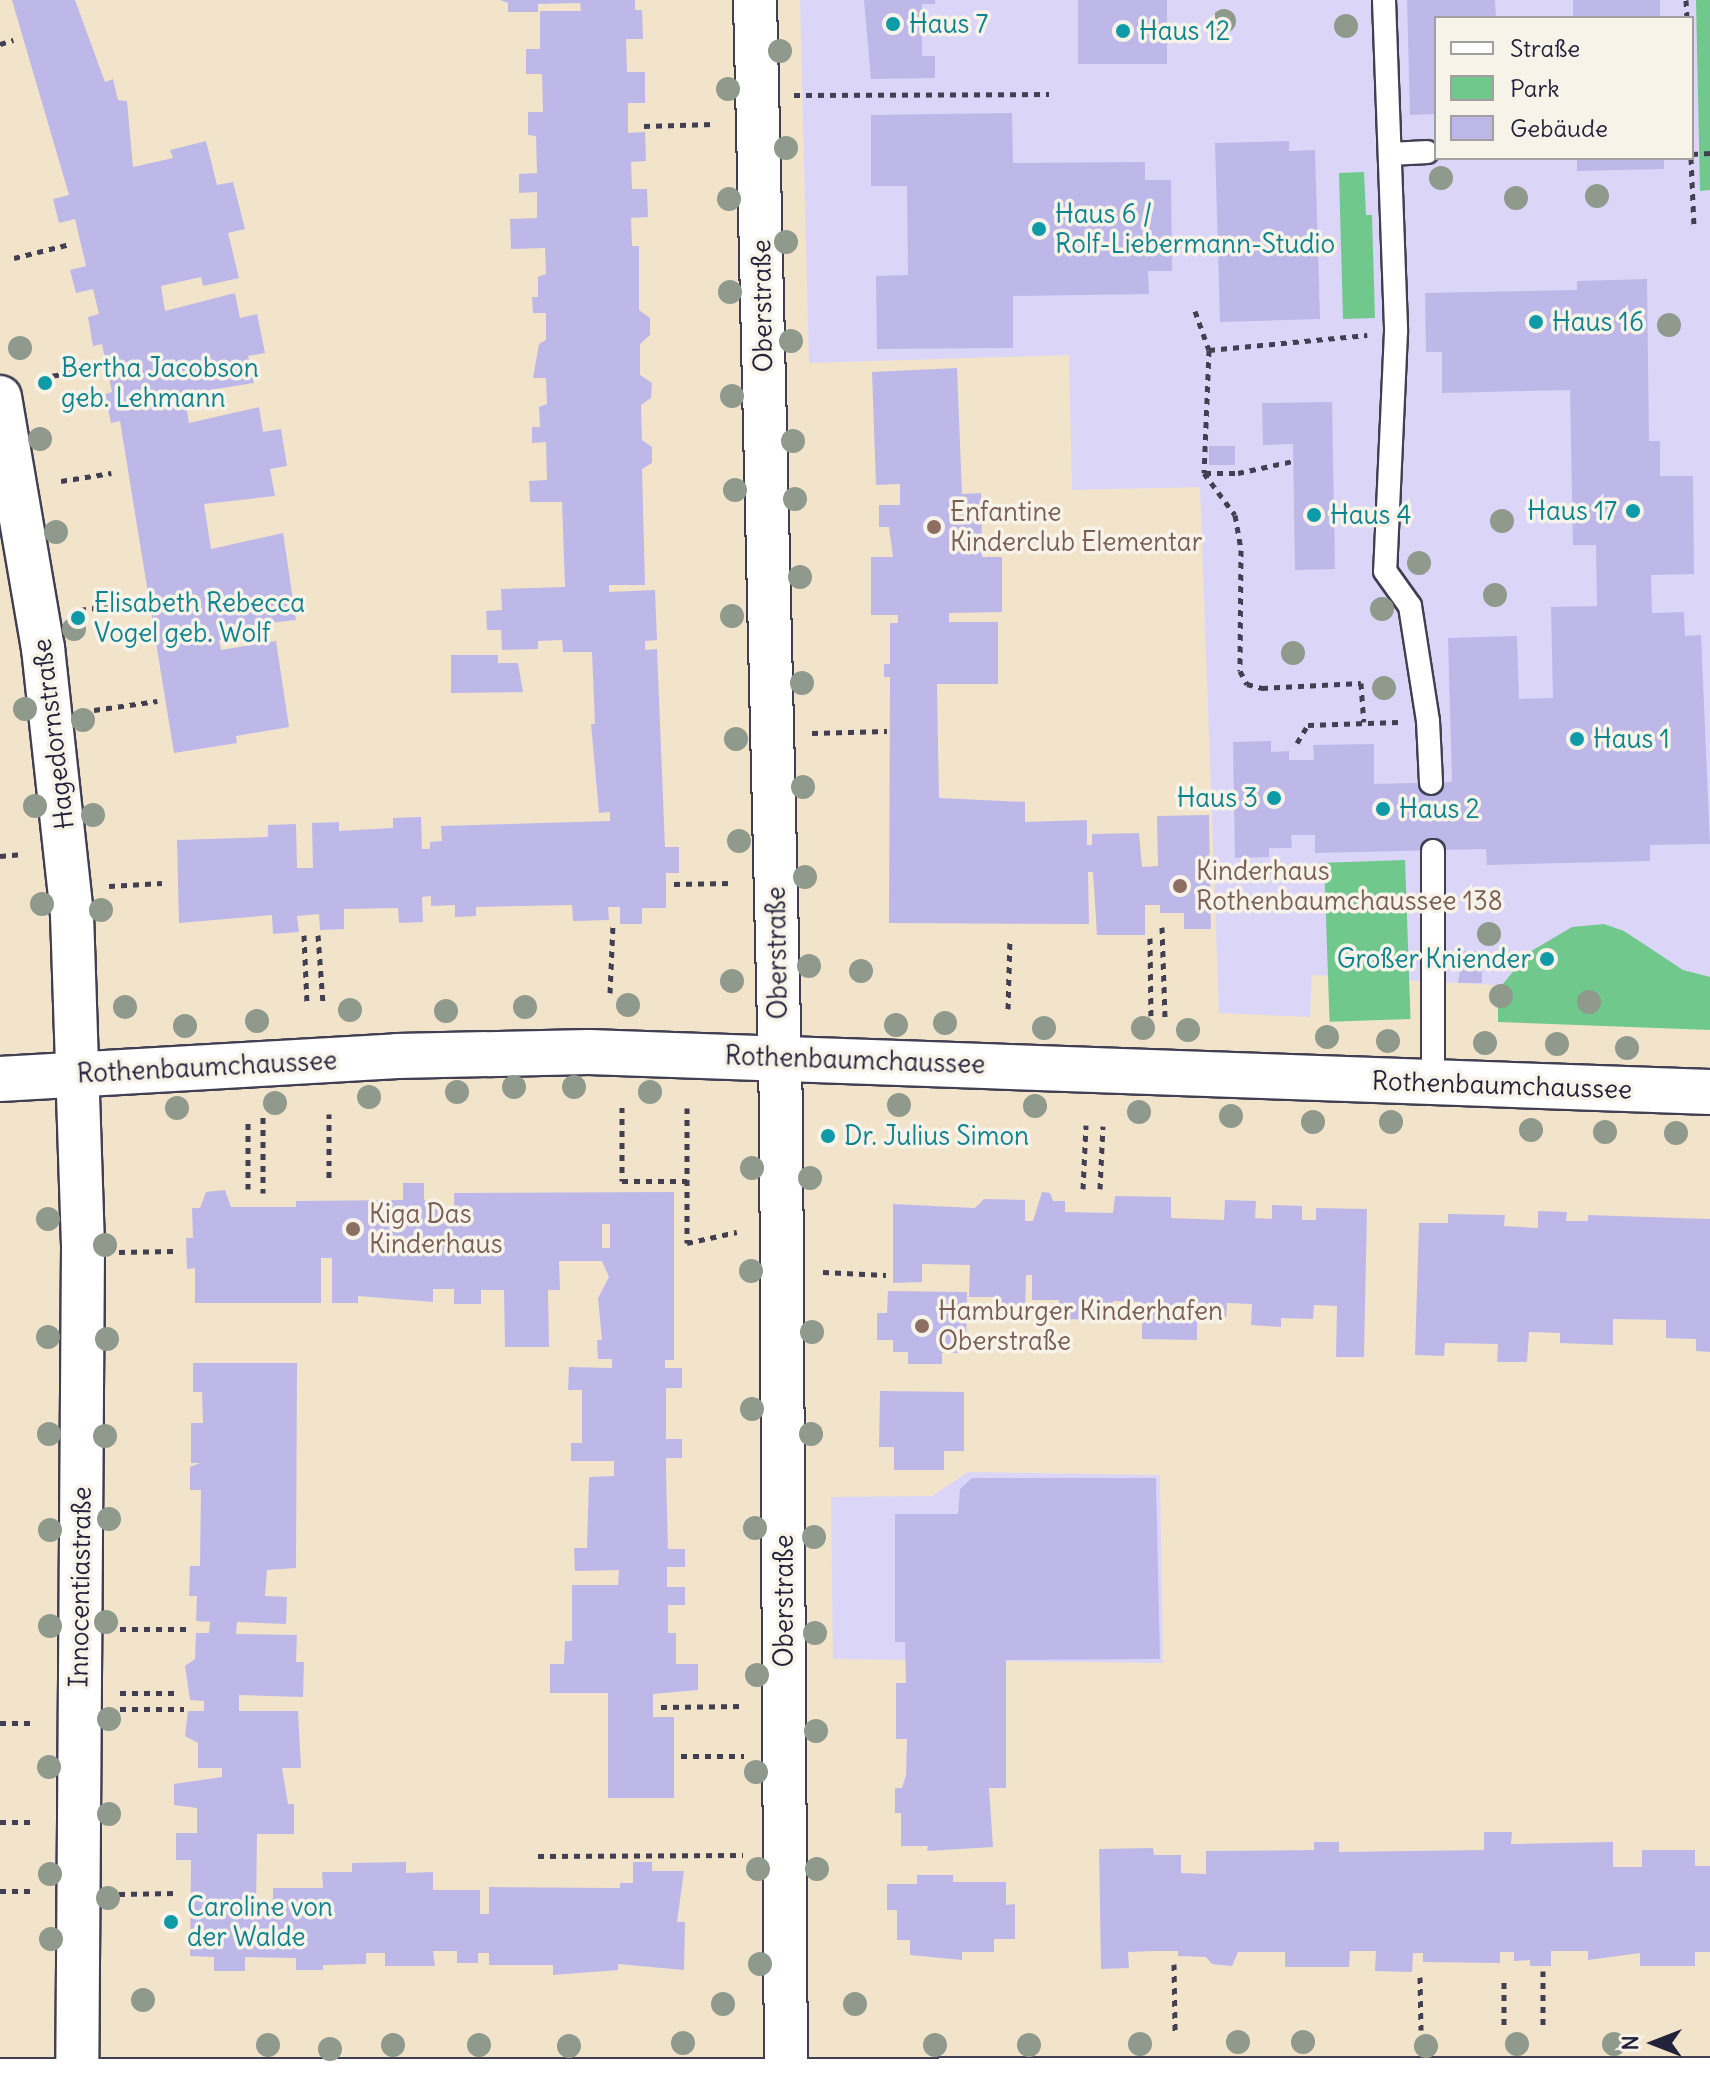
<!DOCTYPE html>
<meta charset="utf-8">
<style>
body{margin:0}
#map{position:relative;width:1710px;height:2099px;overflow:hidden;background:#f2e4cb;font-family:Delius,sans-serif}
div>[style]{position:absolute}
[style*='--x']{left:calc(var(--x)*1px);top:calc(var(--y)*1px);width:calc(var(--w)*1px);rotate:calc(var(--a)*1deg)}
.built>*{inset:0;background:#dbd6f7}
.green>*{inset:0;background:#71c88d;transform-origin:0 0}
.building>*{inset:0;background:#beb8e9;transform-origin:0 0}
.path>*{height:5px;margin-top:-2.5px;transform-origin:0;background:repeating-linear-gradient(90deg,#413f51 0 6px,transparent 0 12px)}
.roads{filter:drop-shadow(2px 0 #413f51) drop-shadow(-2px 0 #413f51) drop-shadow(0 2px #413f51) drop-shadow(0 -2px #413f51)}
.service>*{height:22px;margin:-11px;padding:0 11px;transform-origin:11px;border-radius:11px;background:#fff}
.minor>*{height:42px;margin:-21px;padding:0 21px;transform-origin:21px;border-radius:21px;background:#fff}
.tertiary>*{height:44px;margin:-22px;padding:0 22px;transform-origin:22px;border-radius:22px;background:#fff}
.secondary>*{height:44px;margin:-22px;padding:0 22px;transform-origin:22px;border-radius:22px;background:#fff}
.trees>*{width:24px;height:24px;margin:-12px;border-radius:50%;background:#8f998c}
.dots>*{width:22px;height:22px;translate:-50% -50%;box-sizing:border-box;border:4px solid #f7f3e8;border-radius:50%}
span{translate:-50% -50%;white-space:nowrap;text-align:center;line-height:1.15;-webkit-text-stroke:7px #f7f3e8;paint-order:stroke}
.culture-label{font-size:26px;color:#0d838f}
.left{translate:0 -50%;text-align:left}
.right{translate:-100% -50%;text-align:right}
.street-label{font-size:26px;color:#22223b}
.education-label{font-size:26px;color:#785e54}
.legend{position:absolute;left:1434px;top:16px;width:260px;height:144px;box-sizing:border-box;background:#f7f3e8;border:2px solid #a29fa3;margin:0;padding:10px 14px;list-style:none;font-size:24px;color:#22223b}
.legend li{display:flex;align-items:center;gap:16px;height:40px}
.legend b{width:40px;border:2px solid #a29fa3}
.north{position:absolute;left:1614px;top:2003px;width:80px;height:80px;-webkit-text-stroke:6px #f7f3e8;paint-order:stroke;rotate:270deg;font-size:22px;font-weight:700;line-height:32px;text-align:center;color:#22223b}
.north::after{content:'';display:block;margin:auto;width:28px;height:36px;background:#22223b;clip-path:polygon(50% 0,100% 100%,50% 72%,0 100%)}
</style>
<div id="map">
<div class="built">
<i style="clip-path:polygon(evenodd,800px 0,1710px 0,1710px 997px,1312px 975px,1310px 1017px,1219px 1013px,1200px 487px,1072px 490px,1069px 355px,809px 363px,800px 0,1436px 18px,1692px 18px,1692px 158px,1436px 158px,1436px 18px)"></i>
<i style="clip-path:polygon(968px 1472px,1160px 1475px,1163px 1663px,833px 1659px,831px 1497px,932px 1496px)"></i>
</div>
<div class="green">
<i style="clip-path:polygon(1696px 0,1710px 0,1710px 190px,1700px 191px)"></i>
<i style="clip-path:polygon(1364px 172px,1366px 215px,1372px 215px,1375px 318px,1343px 319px,1339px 173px)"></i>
<i style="left:1405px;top:860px;width:159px;height:81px;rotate:88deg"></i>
<i style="clip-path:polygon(1604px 924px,1624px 931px,1683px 970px,1710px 977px,1710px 1030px,1498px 1022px,1498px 990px,1528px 953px,1572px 927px)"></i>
</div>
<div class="building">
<i style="clip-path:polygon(12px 0,75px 0,105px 82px,113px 79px,118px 100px,127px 101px,133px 167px,173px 158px,170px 150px,206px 141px,217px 185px,233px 182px,245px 229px,228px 233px,239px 278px,203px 286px,201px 277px,161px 286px,165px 311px,235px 293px,240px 318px,257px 314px,265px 353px,248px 356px,254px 383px,184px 394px,189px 423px,259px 407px,263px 432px,281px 429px,287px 466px,270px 469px,275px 496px,204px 504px,211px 549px,283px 533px,296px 620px,224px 628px,226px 639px,219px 640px,221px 650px,276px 641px,289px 727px,236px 736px,237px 743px,174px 753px,120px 421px,111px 423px,105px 394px,112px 392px,102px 344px,93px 346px,88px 317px,99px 314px,93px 289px,76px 293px,70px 270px,86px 266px,75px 219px,59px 223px,53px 199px,69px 195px)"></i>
<i style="clip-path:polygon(500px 0,635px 0,635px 10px,642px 10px,643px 39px,626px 39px,627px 72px,645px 72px,645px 103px,628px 103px,628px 133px,645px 132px,646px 161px,631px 162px,632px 189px,647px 189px,648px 217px,631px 218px,632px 246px,639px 246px,639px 310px,650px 318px,650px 335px,640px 344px,640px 375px,652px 383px,651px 398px,641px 405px,642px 440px,652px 447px,652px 463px,642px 469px,645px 585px,609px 585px,609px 592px,655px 590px,657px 640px,645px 641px,645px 650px,657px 649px,665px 847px,679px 847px,679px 873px,666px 873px,666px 908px,642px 908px,642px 924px,620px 924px,620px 907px,608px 907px,609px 920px,573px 921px,572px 905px,476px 907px,476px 916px,455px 917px,455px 905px,431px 906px,431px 896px,422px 897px,423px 922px,399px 923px,398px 908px,344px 909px,344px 929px,320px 930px,319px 914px,297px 916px,299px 932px,273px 934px,272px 915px,179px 923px,177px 840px,268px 837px,268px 825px,296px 824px,297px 868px,313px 868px,312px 823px,339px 822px,339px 831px,393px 828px,393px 818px,421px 817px,422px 849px,430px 849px,430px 842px,442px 841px,441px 826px,610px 821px,610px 812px,599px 813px,591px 724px,595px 724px,592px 652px,563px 652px,562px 640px,538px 641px,538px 649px,502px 650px,501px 630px,487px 630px,486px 611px,502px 610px,501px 589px,565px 587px,562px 502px,530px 502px,529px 481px,547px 480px,546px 442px,532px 443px,532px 427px,540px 427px,539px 407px,547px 404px,546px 378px,533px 378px,539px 344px,546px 340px,546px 313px,533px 313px,532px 297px,538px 297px,538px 277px,546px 274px,545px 248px,511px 249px,510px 219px,537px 218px,537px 192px,519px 193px,519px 174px,537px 173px,536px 136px,528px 135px,528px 112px,543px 112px,542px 74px,526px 74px,526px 49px,540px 49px,540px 11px,581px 11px,580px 3px,538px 4px,538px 12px,508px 12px,508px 3px)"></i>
<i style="clip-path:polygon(864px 0,935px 0,935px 4px,922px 4px,922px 56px,935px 56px,935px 78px,871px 79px)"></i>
<i style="left:1078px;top:0;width:89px;height:64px"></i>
<i style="clip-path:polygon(1407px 0,1495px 0,1496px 18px,1436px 18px,1436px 114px,1410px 115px)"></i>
<i style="left:1573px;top:0;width:87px;height:18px"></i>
<i style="clip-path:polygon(1012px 113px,1013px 163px,1145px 162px,1145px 180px,1171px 180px,1172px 271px,1148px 271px,1149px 294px,1013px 296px,1013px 348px,877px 349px,876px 276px,908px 275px,907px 186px,871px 186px,871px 115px)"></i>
<i style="clip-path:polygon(1289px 141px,1289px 151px,1315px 150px,1320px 319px,1220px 322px,1215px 143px)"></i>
<i style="clip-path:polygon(1577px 158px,1664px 158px,1664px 169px,1577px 171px)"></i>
<i style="clip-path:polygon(1647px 279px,1649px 441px,1660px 441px,1660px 476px,1693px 476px,1694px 574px,1651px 575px,1652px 613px,1684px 612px,1685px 636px,1701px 635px,1710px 844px,1650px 845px,1650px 861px,1487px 865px,1486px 849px,1315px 853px,1315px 835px,1291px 835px,1292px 848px,1269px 848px,1269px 857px,1235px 858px,1233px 742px,1271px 741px,1271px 752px,1289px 751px,1289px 760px,1314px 760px,1313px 745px,1374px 744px,1374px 784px,1452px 782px,1448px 638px,1517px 636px,1519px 699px,1553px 698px,1551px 607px,1597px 606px,1596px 545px,1573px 545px,1570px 390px,1442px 393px,1442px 352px,1426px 352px,1425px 293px,1577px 290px,1577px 281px)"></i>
<i style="clip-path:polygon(957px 368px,962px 494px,981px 493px,982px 557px,1002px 557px,1002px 612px,949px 613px,949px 622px,998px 622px,998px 684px,937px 684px,939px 798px,1025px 802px,1025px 822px,1087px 820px,1087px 845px,1092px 845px,1092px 834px,1139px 833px,1142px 867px,1158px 866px,1157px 816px,1209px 815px,1211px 929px,1184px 929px,1184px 913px,1160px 913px,1160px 905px,1145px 905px,1145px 935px,1097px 935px,1093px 872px,1088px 872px,1089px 924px,889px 923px,890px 677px,884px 677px,884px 664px,890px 664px,890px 623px,898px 623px,898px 615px,871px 615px,871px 557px,893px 557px,889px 527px,879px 527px,879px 505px,900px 505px,900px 484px,876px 485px,872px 372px)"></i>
<i style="clip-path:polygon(1332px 402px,1335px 569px,1295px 570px,1293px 444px,1263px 445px,1262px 403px)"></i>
<i style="left:1235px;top:446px;width:19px;height:26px;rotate:90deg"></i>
<i style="clip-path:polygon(451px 655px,498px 655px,498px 663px,518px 663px,523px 692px,451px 693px)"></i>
<i style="clip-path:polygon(1463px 951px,1482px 951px,1482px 983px,1458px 983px)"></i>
<i style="clip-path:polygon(evenodd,403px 1183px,424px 1183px,424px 1200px,432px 1200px,432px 1209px,454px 1209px,454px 1193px,674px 1192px,674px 1360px,665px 1360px,665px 1368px,682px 1368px,682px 1388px,666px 1388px,666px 1439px,682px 1439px,682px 1458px,666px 1458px,666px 1470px,668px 1549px,685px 1549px,685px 1567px,667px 1567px,667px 1587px,685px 1587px,685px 1605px,668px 1605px,668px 1633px,676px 1633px,676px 1664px,698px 1664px,698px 1690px,653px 1694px,653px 1717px,674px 1717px,674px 1798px,608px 1798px,608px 1693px,550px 1693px,550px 1664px,564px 1664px,565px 1641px,572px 1641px,572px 1585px,618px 1585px,619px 1570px,575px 1571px,574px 1548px,587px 1548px,589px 1477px,614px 1476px,614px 1461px,571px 1461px,571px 1443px,582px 1443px,582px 1390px,568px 1390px,569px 1367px,612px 1368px,612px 1359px,598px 1359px,597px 1340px,602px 1340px,598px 1298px,609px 1277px,602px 1261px,559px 1261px,560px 1290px,548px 1290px,549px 1347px,505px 1347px,504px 1290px,481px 1290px,481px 1304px,454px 1304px,454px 1289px,433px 1289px,433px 1302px,358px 1296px,358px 1303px,332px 1303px,332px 1258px,321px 1258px,321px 1303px,195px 1303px,195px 1268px,187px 1269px,186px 1238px,193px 1238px,192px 1208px,200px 1208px,206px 1192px,225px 1190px,231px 1207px,296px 1207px,296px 1201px,403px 1200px,403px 1183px,602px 1224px,610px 1224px,610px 1248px,602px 1248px,602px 1224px)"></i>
<i style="clip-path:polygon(1042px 1192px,1050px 1193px,1053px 1201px,1065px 1201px,1065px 1212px,1113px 1213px,1115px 1196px,1171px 1197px,1171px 1218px,1224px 1220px,1225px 1200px,1256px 1201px,1255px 1218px,1272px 1219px,1272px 1205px,1302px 1206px,1302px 1220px,1316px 1220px,1316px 1208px,1367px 1209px,1364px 1357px,1336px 1357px,1337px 1306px,1314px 1305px,1313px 1319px,1281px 1318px,1281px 1327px,1251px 1325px,1252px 1304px,1227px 1303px,1226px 1319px,1197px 1318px,1197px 1340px,1142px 1339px,1142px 1302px,1113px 1301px,1112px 1320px,1059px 1319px,1059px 1300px,1032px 1300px,1032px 1275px,1026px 1275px,1025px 1319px,993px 1318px,994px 1297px,969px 1297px,970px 1265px,922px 1264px,922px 1282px,893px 1283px,893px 1204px,975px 1208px,984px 1199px,1025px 1200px,1025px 1221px,1033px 1221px)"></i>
<i style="clip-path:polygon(1538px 1211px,1567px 1212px,1566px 1221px,1588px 1221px,1588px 1215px,1710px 1219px,1710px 1352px,1696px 1351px,1696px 1339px,1666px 1338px,1666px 1320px,1613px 1319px,1613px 1345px,1560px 1343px,1560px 1333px,1529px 1332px,1527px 1362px,1497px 1362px,1498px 1344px,1445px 1343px,1444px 1356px,1415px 1355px,1419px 1223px,1448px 1223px,1448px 1214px,1505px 1215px,1504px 1226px,1538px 1228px)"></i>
<i style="clip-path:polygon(888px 1291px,967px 1292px,966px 1353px,942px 1353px,942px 1364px,908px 1364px,908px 1352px,893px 1352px,893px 1340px,877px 1340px,877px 1313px,887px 1313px)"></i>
<i style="clip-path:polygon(193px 1363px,297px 1363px,296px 1568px,267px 1570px,265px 1596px,287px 1597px,286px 1624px,237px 1622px,236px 1634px,297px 1635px,296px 1662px,304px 1662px,303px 1697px,239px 1695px,239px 1711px,298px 1711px,301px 1768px,282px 1768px,288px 1804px,294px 1804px,294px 1834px,257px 1834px,256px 1910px,273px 1910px,273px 1888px,323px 1888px,322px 1872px,352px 1872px,352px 1863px,406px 1862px,406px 1873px,433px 1872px,433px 1890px,480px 1890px,480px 1914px,489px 1914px,489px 1887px,620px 1888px,620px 1883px,633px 1883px,633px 1862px,652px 1862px,652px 1871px,684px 1871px,677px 1922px,685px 1922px,684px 1970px,618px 1964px,618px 1970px,553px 1975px,553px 1965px,489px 1965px,489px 1953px,478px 1953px,478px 1963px,457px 1963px,457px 1951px,433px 1951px,435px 1966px,385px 1966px,385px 1953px,366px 1953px,366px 1964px,323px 1965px,323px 1970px,296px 1970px,296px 1958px,245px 1957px,245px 1971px,214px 1971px,214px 1957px,190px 1956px,191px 1860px,176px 1860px,176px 1833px,197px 1833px,197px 1808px,174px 1805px,174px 1784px,222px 1777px,222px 1768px,198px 1768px,198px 1743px,185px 1736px,188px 1711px,204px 1711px,204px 1701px,190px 1700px,185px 1666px,195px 1659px,196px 1633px,209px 1633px,210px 1622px,196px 1621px,197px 1596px,189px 1596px,190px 1566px,200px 1566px,201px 1490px,190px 1490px,190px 1467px,200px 1463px,191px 1463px,191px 1423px,203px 1423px,202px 1392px,193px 1392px)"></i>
<i style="clip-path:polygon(880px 1391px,964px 1392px,964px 1451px,944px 1451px,944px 1470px,894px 1470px,894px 1447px,879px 1447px)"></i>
<i style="clip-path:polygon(972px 1478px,1156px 1478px,1160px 1659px,1006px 1660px,1006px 1788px,989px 1788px,993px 1847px,927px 1851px,928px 1846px,901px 1846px,901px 1813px,895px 1813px,895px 1788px,902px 1788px,906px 1775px,907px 1739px,896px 1739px,896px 1683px,906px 1683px,905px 1642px,895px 1642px,895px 1514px,958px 1514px,960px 1489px)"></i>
<i style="clip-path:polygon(1484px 1832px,1512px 1832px,1511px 1844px,1613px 1842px,1613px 1867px,1642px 1867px,1642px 1850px,1695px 1850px,1695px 1866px,1710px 1866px,1710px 1952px,1695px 1952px,1695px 1966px,1640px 1966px,1640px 1953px,1588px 1960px,1588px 1951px,1551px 1951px,1551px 1966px,1530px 1966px,1530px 1960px,1514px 1961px,1514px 1952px,1500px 1952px,1500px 1963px,1423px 1962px,1423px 1953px,1413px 1953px,1412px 1972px,1375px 1971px,1376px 1951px,1350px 1951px,1349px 1967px,1285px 1967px,1285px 1952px,1238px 1952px,1232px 1966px,1212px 1964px,1206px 1957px,1178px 1956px,1178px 1951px,1153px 1951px,1128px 1952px,1129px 1968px,1101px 1969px,1099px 1849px,1153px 1848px,1154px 1855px,1181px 1855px,1181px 1873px,1206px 1874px,1206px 1851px,1314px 1850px,1314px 1842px,1339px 1842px,1339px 1852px,1484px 1850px)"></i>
<i style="clip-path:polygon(917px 1875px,953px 1875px,953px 1882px,1006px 1882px,1006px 1905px,1015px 1904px,1015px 1939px,994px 1939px,994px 1952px,962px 1952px,962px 1960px,910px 1955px,910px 1940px,897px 1940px,897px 1910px,887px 1910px,887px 1884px,917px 1884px)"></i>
</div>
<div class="path">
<i style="--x:1686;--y:0;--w:18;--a:87"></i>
<i style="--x:0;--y:44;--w:14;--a:-17"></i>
<i style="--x:794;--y:95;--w:255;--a:-0.2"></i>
<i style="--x:644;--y:126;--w:70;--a:-1.6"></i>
<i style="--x:1692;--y:154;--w:18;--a:-3"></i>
<i style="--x:1691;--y:158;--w:70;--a:87.5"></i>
<i style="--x:14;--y:258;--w:58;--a:-14"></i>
<i style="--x:1195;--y:311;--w:41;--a:70.3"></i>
<i style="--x:1209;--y:350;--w:159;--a:-5.4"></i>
<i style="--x:1209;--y:350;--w:123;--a:92.3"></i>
<i style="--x:1204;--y:473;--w:52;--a:53.6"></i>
<i style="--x:1235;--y:515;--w:36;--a:80"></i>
<i style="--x:1241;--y:550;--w:121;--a:90.5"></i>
<i style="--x:1240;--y:671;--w:15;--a:62"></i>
<i style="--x:1247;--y:684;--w:16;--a:15"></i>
<i style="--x:1262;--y:688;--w:99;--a:-2.9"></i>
<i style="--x:1361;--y:683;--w:39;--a:86"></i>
<i style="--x:41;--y:378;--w:48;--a:-10.8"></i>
<i style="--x:1205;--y:473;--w:33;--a:0"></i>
<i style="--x:1238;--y:473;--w:56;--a:-12.3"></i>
<i style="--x:61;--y:481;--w:51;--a:-9.1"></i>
<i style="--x:80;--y:610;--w:55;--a:-8.4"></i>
<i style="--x:94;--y:710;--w:64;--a:-8.1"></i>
<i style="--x:812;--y:733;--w:75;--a:-1.5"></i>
<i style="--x:1297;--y:743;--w:21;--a:-59"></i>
<i style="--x:1308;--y:725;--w:90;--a:-1.9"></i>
<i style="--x:0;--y:856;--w:23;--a:-5"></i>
<i style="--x:674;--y:884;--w:58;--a:-1"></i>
<i style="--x:109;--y:886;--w:53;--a:-3.2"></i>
<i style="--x:1162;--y:927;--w:90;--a:88.1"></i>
<i style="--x:304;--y:935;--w:68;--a:87.5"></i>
<i style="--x:318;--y:935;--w:68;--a:85.8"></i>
<i style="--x:1150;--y:938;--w:78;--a:89.3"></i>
<i style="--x:610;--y:993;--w:69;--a:-87.5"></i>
<i style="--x:1008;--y:1009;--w:71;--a:-88.4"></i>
<i style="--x:622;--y:1107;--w:74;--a:90"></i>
<i style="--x:622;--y:1181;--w:65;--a:0"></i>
<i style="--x:687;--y:1108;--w:135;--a:90"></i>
<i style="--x:687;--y:1243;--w:51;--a:-12.4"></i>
<i style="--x:263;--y:1117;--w:76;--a:90"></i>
<i style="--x:329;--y:1178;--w:64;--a:-90"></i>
<i style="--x:248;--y:1189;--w:71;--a:-90"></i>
<i style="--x:1083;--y:1189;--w:64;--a:-87.3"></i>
<i style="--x:1100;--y:1189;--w:63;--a:-87.3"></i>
<i style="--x:119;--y:1252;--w:54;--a:-1.1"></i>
<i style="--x:823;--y:1272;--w:63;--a:2.7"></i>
<i style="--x:120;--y:1629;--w:72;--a:0"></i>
<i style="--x:120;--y:1693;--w:60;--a:0"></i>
<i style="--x:661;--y:1707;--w:82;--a:-0.7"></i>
<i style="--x:120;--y:1709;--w:64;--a:0"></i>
<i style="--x:0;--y:1723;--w:36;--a:0"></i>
<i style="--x:681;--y:1756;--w:63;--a:0"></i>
<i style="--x:0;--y:1822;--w:36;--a:0"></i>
<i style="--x:538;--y:1856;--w:205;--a:-0.3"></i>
<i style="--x:0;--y:1891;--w:36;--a:0"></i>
<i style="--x:119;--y:1894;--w:57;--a:-1"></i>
<i style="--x:1174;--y:1964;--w:67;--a:89.1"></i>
<i style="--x:1543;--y:1971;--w:58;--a:90"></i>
<i style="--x:1420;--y:1977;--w:53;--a:88.9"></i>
<i style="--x:1504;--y:1982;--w:48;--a:90"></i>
</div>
<div class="roads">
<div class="service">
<i style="--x:1384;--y:0;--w:332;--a:87.9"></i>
<i style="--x:1396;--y:332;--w:239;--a:92.6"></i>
<i style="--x:1385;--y:571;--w:43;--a:54.5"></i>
<i style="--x:1410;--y:606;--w:116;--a:81.1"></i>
<i style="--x:1428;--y:721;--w:62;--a:87.2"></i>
<i style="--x:1391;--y:154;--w:36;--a:-3"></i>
<i style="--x:1433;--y:1082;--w:231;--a:-90"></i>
</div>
<div class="minor">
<i style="--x:755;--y:0;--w:1110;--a:88.66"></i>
<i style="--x:781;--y:1110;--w:989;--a:89.71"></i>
<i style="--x:0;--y:397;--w:255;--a:80.3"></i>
<i style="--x:43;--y:648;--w:268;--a:83.8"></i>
<i style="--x:72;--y:914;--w:334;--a:88.1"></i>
<i style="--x:83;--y:1248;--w:851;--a:90.4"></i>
</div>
<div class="tertiary">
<i style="--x:0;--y:2081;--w:1710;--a:-0.03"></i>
</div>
<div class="secondary">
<i style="--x:0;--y:1079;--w:398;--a:-3.3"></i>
<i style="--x:397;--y:1056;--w:192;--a:-1.2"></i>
<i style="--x:589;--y:1052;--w:1122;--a:2.04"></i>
</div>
</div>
<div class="trees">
<i style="left:1224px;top:21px"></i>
<i style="left:1346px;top:26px"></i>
<i style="left:780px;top:51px"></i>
<i style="left:728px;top:89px"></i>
<i style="left:786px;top:148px"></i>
<i style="left:1441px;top:178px"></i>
<i style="left:1597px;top:196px"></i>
<i style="left:1516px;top:198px"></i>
<i style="left:729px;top:199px"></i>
<i style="left:786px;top:242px"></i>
<i style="left:730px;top:292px"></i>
<i style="left:1669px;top:325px"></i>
<i style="left:791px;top:341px"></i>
<i style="left:20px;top:348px"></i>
<i style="left:732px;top:396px"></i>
<i style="left:40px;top:439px"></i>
<i style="left:793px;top:441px"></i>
<i style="left:735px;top:490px"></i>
<i style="left:795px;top:499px"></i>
<i style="left:1502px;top:521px"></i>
<i style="left:56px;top:532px"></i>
<i style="left:1419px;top:563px"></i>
<i style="left:800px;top:577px"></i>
<i style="left:1495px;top:595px"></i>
<i style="left:1382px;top:609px"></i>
<i style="left:732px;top:616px"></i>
<i style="left:74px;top:629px"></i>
<i style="left:1293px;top:653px"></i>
<i style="left:802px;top:683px"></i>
<i style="left:1384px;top:688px"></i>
<i style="left:25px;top:709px"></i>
<i style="left:83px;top:720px"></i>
<i style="left:736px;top:739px"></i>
<i style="left:803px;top:787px"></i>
<i style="left:35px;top:806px"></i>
<i style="left:93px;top:815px"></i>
<i style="left:739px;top:841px"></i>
<i style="left:805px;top:877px"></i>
<i style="left:42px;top:904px"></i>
<i style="left:101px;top:910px"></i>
<i style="left:1489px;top:934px"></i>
<i style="left:809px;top:966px"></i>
<i style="left:861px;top:971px"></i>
<i style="left:732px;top:981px"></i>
<i style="left:1501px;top:996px"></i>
<i style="left:1589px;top:1002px"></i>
<i style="left:628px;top:1005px"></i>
<i style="left:125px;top:1007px"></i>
<i style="left:525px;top:1007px"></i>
<i style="left:350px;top:1010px"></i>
<i style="left:446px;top:1011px"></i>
<i style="left:257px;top:1021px"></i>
<i style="left:945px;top:1023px"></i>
<i style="left:896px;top:1025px"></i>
<i style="left:185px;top:1026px"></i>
<i style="left:1044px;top:1028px"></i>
<i style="left:1143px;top:1028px"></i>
<i style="left:1188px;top:1030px"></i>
<i style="left:1327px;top:1037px"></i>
<i style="left:1388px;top:1041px"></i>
<i style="left:1485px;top:1043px"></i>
<i style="left:1557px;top:1044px"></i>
<i style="left:1627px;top:1048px"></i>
<i style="left:514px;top:1087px"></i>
<i style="left:574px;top:1087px"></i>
<i style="left:457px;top:1092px"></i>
<i style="left:650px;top:1092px"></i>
<i style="left:369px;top:1097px"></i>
<i style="left:275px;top:1103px"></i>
<i style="left:899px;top:1105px"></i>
<i style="left:1035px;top:1106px"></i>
<i style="left:177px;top:1108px"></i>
<i style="left:1139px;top:1112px"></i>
<i style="left:1231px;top:1116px"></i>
<i style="left:1313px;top:1122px"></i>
<i style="left:1391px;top:1122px"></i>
<i style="left:1531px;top:1130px"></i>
<i style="left:1605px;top:1132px"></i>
<i style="left:1676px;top:1133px"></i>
<i style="left:752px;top:1168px"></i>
<i style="left:810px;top:1178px"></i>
<i style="left:48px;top:1219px"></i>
<i style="left:105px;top:1245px"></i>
<i style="left:751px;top:1271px"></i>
<i style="left:812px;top:1332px"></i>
<i style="left:48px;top:1337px"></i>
<i style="left:107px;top:1339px"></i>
<i style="left:752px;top:1409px"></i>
<i style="left:49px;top:1434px"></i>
<i style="left:811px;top:1434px"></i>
<i style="left:105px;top:1436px"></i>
<i style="left:109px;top:1519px"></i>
<i style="left:755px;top:1528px"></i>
<i style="left:50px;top:1530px"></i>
<i style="left:814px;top:1537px"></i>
<i style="left:106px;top:1622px"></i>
<i style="left:50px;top:1626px"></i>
<i style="left:815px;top:1633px"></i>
<i style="left:757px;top:1675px"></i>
<i style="left:109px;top:1719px"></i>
<i style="left:816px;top:1731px"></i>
<i style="left:49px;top:1767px"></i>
<i style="left:756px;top:1772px"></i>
<i style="left:109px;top:1814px"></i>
<i style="left:758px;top:1869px"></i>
<i style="left:817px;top:1869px"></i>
<i style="left:50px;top:1874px"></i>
<i style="left:108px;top:1898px"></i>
<i style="left:51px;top:1939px"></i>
<i style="left:760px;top:1964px"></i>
<i style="left:143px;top:2000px"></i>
<i style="left:723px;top:2004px"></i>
<i style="left:855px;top:2004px"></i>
<i style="left:1238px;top:2042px"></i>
<i style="left:1303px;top:2042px"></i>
<i style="left:683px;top:2043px"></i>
<i style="left:1140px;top:2044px"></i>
<i style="left:1517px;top:2044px"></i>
<i style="left:1614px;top:2044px"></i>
<i style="left:268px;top:2045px"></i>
<i style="left:393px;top:2045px"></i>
<i style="left:479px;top:2045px"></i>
<i style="left:935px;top:2045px"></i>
<i style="left:1029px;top:2045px"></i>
<i style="left:569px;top:2046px"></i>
<i style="left:1426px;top:2046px"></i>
<i style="left:330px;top:2049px"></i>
</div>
<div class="dots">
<i style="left:893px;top:24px;background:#0f9aa8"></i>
<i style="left:1123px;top:31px;background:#0f9aa8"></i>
<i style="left:1039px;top:229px;background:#0f9aa8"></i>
<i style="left:1536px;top:322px;background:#0f9aa8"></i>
<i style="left:45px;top:383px;background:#0f9aa8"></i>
<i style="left:1633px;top:511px;background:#0f9aa8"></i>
<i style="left:1314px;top:515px;background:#0f9aa8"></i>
<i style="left:934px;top:527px;background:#8d6e63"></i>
<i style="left:78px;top:618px;background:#0f9aa8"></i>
<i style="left:1577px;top:739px;background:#0f9aa8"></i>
<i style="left:1274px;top:798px;background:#0f9aa8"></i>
<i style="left:1383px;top:809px;background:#0f9aa8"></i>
<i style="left:1180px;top:886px;background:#8d6e63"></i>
<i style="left:1547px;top:959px;background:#0f9aa8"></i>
<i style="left:828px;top:1136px;background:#0f9aa8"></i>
<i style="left:353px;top:1229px;background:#8d6e63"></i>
<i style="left:922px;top:1326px;background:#8d6e63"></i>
<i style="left:171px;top:1922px;background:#0f9aa8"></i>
</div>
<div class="culture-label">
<span class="left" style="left:909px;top:24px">Haus 7</span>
<span class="left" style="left:1139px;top:31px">Haus 12</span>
<span class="left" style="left:1055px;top:229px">Haus 6 /<br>Rolf-Liebermann-Studio</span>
<span class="left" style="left:1552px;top:322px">Haus 16</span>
<span class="left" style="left:61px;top:383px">Bertha Jacobson<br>geb. Lehmann</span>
<span class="right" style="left:1617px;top:511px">Haus 17</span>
<span class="left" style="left:1330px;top:515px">Haus 4</span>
<span class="left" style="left:94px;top:618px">Elisabeth Rebecca<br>Vogel geb. Wolf</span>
<span class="left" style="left:1593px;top:739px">Haus 1</span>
<span class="right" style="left:1258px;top:798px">Haus 3</span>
<span class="left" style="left:1399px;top:809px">Haus 2</span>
<span class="right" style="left:1531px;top:959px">Großer Kniender</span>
<span class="left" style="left:844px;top:1136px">Dr. Julius Simon</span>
<span class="left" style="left:187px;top:1922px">Caroline von<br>der Walde</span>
</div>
<div class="street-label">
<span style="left:762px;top:306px;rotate:-91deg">Oberstraße</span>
<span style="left:53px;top:734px;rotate:-97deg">Hagedornstraße</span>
<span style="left:777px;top:953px;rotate:-91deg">Oberstraße</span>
<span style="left:855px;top:1060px;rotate:2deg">Rothenbaumchaussee</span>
<span style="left:207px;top:1067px;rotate:-3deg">Rothenbaumchaussee</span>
<span style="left:1502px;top:1085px;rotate:2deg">Rothenbaumchaussee</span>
<span style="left:80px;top:1587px;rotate:-89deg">Innocentiastraße</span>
<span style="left:784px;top:1601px;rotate:-90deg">Oberstraße</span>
</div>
<div class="education-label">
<span class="left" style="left:950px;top:527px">Enfantine<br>Kinderclub Elementar</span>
<span class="left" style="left:1196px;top:886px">Kinderhaus<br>Rothenbaumchaussee 138</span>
<span class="left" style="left:369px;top:1229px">Kiga Das<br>Kinderhaus</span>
<span class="left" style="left:938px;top:1326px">Hamburger Kinderhafen<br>Oberstraße</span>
</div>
<ul class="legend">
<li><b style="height:10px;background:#fff"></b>Straße</li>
<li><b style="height:22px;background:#71c88d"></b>Park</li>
<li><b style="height:22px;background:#beb8e9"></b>Gebäude</li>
</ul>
<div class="north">N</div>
</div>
